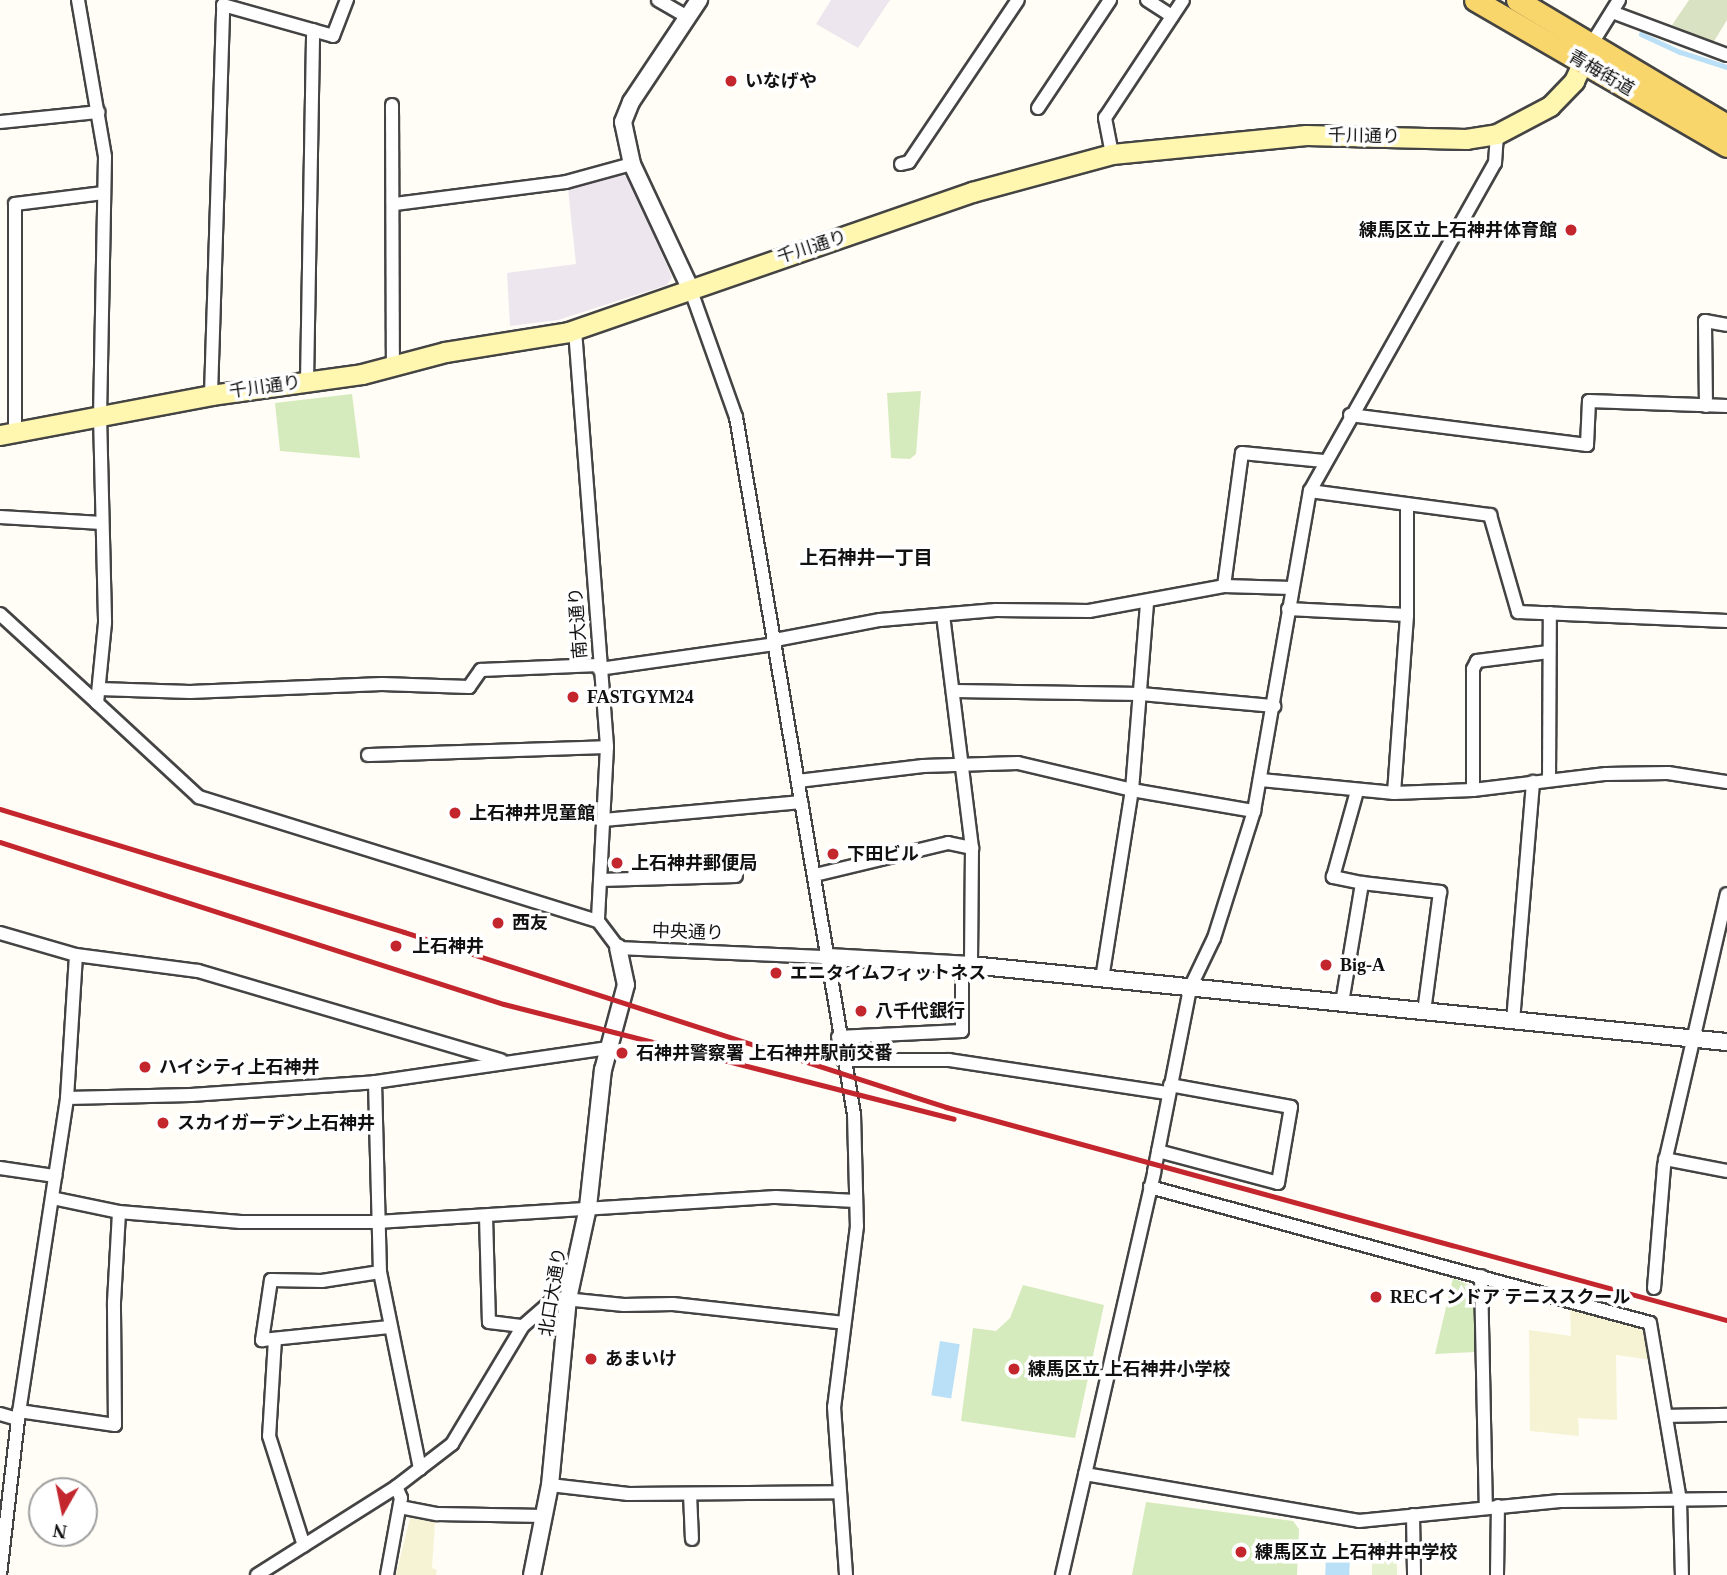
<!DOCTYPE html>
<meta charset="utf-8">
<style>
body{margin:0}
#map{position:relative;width:1727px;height:1575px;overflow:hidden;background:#fffdf5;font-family:"Times New Roman","Noto Sans JP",serif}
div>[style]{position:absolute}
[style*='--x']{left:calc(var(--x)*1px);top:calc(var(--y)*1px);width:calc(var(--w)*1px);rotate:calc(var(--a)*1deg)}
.industrial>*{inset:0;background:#eee6ef}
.farmland>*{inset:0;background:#f6f3d4}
.green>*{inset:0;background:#d5ebbd}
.cemetery>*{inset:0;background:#d9e3c4}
.pitch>*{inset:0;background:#e6f2cf;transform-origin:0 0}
.water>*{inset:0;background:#b9e0f7;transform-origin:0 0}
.stream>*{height:4.5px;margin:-2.25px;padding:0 2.25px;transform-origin:2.25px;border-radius:2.25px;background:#b9e0f7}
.roads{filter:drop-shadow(2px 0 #444) drop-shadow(-2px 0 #444) drop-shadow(0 2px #444) drop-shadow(0 -2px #444)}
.minor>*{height:12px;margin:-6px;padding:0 6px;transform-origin:6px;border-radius:6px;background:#fff}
.tertiary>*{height:16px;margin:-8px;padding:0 8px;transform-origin:8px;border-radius:8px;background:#fff}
.secondary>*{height:19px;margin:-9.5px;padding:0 9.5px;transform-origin:9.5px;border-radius:9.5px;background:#fff6b0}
.primary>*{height:21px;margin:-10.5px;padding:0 10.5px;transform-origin:10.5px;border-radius:10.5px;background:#f9d66b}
.rail>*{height:4.5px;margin:-2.25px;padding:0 2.25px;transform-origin:2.25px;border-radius:2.25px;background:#c4262e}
.dots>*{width:19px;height:19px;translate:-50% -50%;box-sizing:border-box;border:4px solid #fff;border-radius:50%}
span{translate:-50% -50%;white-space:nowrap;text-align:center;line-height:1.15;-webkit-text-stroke:7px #fff;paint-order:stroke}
.street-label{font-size:18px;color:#111}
.poi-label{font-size:18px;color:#111;font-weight:700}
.left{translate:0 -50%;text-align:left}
.right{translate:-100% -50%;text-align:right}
.neighbourhood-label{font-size:19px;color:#111;font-weight:700}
.north{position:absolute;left:28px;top:1477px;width:70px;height:70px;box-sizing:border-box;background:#fff;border:2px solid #a0a0a0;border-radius:50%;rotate:189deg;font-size:19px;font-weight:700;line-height:28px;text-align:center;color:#111}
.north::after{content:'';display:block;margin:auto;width:24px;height:32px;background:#c4262e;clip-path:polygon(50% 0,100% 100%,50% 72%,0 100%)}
</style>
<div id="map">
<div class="industrial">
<i style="clip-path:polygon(831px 0,890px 0,858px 48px,816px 24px)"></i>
<i style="clip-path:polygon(622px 174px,629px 179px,672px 277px,667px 285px,558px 320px,510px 326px,507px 273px,576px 264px,568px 189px)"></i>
</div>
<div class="farmland">
<i style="clip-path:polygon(1570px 1307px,1649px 1328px,1652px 1360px,1616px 1355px,1617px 1420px,1578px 1418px,1579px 1436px,1530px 1431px,1529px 1330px,1571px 1336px)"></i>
<i style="clip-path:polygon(410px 1518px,435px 1522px,432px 1568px,437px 1570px,436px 1575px,396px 1575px)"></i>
</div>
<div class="green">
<i style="clip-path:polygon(921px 391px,916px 454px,910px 459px,891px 458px,887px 393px)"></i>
<i style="clip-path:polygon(352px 394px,360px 458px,280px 451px,275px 403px)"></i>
<i style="clip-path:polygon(1453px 1278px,1475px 1288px,1475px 1352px,1435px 1354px)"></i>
<i style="clip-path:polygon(1023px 1285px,1104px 1305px,1075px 1438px,961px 1421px,973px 1328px,996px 1331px,1010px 1318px)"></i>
<i style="clip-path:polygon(1146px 1502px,1293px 1521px,1299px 1529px,1297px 1575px,1132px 1575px)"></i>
</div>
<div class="cemetery">
<i style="clip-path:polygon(1689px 0,1727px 0,1727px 20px,1713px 43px,1672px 25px)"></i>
</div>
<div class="pitch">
<i style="left:1372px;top:1541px;width:25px;height:34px"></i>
</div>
<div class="water">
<i style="left:940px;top:1341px;width:20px;height:55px;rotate:9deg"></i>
<i style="left:1326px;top:1554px;width:24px;height:21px;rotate:2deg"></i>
</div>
<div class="stream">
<i style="--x:1641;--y:34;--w:43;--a:24.8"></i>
<i style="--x:1680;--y:52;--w:49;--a:17.7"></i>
</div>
<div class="roads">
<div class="minor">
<i style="--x:78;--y:0;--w:159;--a:80.2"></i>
<i style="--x:105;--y:157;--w:258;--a:91.1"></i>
<i style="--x:100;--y:415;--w:208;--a:88.6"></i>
<i style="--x:105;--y:623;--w:80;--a:95.7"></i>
<i style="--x:97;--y:703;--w:139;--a:42.7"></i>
<i style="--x:199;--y:797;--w:418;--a:17.3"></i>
<i style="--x:658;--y:0;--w:34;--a:30"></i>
<i style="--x:1147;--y:0;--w:30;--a:33"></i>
<i style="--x:1612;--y:12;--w:123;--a:20.5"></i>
<i style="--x:1591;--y:45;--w:53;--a:-58.1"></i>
<i style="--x:392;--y:105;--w:261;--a:89.8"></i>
<i style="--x:1038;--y:108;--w:130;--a:-56.3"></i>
<i style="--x:0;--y:122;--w:99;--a:-5.8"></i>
<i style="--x:1112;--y:154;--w:37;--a:-101"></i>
<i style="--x:1105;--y:118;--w:141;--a:-56.5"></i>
<i style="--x:901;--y:164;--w:8;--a:-14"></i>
<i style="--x:909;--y:162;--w:195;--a:-56.1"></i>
<i style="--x:395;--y:204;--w:172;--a:-7.3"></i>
<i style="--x:566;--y:182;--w:68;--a:-15.3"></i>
<i style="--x:690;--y:288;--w:137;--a:70.4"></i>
<i style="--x:736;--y:417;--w:707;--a:80.39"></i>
<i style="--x:854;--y:1114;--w:112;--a:88.5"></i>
<i style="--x:857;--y:1226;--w:182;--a:97.2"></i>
<i style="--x:834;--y:1407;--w:168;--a:85.9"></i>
<i style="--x:575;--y:330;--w:418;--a:85.6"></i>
<i style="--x:607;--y:747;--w:174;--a:93"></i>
<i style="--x:598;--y:921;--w:34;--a:53"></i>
<i style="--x:618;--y:948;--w:210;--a:2.5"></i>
<i style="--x:307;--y:382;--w:352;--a:-89"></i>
<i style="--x:211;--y:395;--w:390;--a:-88.2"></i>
<i style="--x:223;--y:5;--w:114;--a:15.7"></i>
<i style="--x:333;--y:36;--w:39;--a:-69"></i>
<i style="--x:1706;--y:406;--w:85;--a:-90.7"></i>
<i style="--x:1705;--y:321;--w:22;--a:10"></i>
<i style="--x:1350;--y:415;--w:239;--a:7.2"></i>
<i style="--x:1587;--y:445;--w:44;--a:-87.4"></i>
<i style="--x:1589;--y:401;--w:138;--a:2.1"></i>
<i style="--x:15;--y:432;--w:228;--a:-90"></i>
<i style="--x:15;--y:204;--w:89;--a:-7.1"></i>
<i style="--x:1310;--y:491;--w:182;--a:7.6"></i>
<i style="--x:1490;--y:515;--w:101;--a:73.9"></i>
<i style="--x:1518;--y:612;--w:209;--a:2.5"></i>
<i style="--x:0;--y:517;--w:102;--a:3.4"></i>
<i style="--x:1224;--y:586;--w:134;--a:-82.3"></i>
<i style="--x:1242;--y:453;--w:82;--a:5.6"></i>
<i style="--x:1288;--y:609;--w:119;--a:2.9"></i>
<i style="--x:0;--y:614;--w:132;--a:42.5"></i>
<i style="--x:943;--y:615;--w:235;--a:82.9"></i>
<i style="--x:972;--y:848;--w:117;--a:90.5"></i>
<i style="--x:775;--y:640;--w:107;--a:-10.8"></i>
<i style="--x:880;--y:620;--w:116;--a:-4.9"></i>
<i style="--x:996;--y:610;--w:93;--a:0.6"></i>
<i style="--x:1089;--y:611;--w:137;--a:-10.5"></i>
<i style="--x:1224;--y:586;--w:68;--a:1.7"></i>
<i style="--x:599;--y:669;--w:178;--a:-8.1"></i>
<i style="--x:99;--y:689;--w:91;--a:1.9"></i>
<i style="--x:190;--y:692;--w:192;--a:-2.4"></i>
<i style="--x:382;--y:684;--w:87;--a:2"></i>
<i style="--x:469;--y:687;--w:21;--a:-55"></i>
<i style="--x:481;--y:670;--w:118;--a:-2.4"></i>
<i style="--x:955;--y:691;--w:186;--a:0.9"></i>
<i style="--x:1141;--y:694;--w:134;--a:5.2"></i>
<i style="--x:368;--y:755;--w:239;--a:-1.9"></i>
<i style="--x:1261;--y:780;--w:134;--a:5.6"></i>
<i style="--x:1394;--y:793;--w:79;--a:-2.2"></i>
<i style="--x:1473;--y:790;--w:134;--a:-6.9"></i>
<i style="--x:1606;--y:774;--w:62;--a:-0.9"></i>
<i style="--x:1668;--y:773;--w:60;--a:8.7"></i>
<i style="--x:1549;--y:780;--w:167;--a:-89.7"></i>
<i style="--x:798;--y:781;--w:126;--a:-6.8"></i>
<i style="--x:923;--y:766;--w:95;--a:-1.8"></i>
<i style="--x:1018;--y:763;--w:117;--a:13.3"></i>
<i style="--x:1132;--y:790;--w:124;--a:9.8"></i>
<i style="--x:1473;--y:790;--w:121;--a:-90"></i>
<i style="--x:1473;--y:669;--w:9;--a:-63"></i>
<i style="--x:1477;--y:661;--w:72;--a:-7.2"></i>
<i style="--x:1394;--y:793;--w:178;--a:-85.8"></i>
<i style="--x:1407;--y:615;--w:111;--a:-90"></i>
<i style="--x:604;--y:820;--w:198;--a:-5.2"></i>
<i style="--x:815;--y:875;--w:137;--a:-13.5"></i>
<i style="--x:948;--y:843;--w:25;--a:12"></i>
<i style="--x:600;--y:880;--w:136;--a:-1.7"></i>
<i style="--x:1362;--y:883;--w:79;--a:6.6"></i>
<i style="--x:1440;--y:892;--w:121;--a:97.6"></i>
<i style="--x:0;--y:933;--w:79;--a:16.1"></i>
<i style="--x:76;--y:955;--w:123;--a:7.5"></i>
<i style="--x:198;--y:971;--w:316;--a:16.4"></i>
<i style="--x:1102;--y:979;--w:191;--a:-81"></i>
<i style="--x:1132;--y:790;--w:189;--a:-85.4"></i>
<i style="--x:1342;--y:1003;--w:122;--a:-80.5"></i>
<i style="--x:1362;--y:883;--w:30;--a:-168"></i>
<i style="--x:1333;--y:877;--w:89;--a:-74.4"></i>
<i style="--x:1513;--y:1021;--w:240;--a:-85.2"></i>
<i style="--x:838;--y:1037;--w:124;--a:-2.8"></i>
<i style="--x:962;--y:1031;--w:66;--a:-90"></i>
<i style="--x:843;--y:1060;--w:106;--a:0"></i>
<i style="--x:949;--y:1060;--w:221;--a:8.6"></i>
<i style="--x:375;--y:1082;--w:190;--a:88.5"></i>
<i style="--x:380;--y:1272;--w:201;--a:78.5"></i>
<i style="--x:67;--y:1098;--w:124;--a:-1.4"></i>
<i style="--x:191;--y:1095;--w:184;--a:-4"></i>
<i style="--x:375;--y:1082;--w:235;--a:-8.3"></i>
<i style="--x:1158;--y:1151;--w:124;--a:14.9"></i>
<i style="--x:1278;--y:1183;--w:77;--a:-80.3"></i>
<i style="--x:1291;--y:1107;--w:123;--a:-169.7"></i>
<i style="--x:1665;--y:1159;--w:63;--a:11"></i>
<i style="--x:0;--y:1168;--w:56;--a:8.3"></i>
<i style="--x:1150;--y:1187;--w:518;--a:15.22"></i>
<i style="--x:1650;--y:1323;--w:181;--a:80.4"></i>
<i style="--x:1680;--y:1501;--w:74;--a:88.5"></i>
<i style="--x:52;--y:1198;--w:68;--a:11.8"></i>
<i style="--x:119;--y:1212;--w:122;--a:4.7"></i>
<i style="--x:241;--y:1222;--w:136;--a:0"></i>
<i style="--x:377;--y:1222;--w:400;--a:-3.6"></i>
<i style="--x:776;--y:1197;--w:80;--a:2.9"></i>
<i style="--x:486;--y:1216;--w:106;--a:88.4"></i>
<i style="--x:489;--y:1322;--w:34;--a:7"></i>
<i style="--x:380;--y:1272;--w:59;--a:171.2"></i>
<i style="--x:322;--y:1281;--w:51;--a:-178.9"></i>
<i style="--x:271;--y:1280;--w:61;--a:98.5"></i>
<i style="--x:262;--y:1340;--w:128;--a:-5.8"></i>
<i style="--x:1481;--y:1276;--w:231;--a:88.8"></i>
<i style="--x:1654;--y:1288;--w:122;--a:-85.3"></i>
<i style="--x:1664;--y:1166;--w:279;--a:-77"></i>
<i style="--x:275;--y:1339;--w:97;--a:93.5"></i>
<i style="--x:269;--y:1436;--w:115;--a:72.3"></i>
<i style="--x:19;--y:1411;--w:97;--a:8.3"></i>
<i style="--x:115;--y:1425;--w:123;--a:-90.5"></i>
<i style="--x:114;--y:1302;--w:90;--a:-86.8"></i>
<i style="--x:0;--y:1414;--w:19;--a:16"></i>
<i style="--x:1667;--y:1416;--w:60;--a:-1"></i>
<i style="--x:1085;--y:1474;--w:278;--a:9.7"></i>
<i style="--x:1359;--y:1521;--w:202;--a:-5.7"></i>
<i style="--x:1560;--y:1501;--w:167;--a:-0.7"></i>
<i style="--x:550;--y:1485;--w:79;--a:6.6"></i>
<i style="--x:628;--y:1494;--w:210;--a:-0.5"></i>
<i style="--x:690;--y:1494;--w:45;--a:87.5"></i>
<i style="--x:400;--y:1507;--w:38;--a:11"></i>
<i style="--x:437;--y:1514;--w:107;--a:1.1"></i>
<i style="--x:1413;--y:1515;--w:60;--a:89"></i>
<i style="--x:0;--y:1575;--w:157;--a:-83.4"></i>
<i style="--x:18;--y:1419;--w:325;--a:-81.3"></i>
<i style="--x:67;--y:1098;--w:143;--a:-86.4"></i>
<i style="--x:257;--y:1575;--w:165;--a:-32.3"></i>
<i style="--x:396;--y:1487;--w:71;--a:-37.5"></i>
<i style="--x:452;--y:1444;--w:138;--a:-59"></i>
<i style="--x:523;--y:1326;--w:43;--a:-41.2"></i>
<i style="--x:555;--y:1298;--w:69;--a:5.8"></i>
<i style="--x:624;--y:1305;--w:49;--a:-1.2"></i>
<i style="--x:673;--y:1304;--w:172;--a:6.3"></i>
<i style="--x:387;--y:1575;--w:78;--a:-79.7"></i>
<i style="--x:401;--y:1498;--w:12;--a:-114"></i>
<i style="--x:1062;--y:1575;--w:413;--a:-77.1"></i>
<i style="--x:1154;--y:1172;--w:187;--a:-78.9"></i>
<i style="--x:1190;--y:988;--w:55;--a:-64.4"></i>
<i style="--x:1214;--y:938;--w:133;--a:-72.5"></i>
<i style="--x:1254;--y:811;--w:325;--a:-80.1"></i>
<i style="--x:1310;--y:491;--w:377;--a:-60.6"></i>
<i style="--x:1495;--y:163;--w:29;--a:-86"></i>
<i style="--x:1497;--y:1575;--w:69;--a:-89.2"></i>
</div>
<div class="tertiary">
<i style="--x:690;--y:288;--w:137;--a:-115.1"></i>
<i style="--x:632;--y:164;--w:43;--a:-102.1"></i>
<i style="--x:623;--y:122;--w:22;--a:-68"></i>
<i style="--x:631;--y:102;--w:123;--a:-56.3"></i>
<i style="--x:828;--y:957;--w:143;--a:3.2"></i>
<i style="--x:971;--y:965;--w:760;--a:5.82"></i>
<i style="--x:532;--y:1575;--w:92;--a:-78.7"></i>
<i style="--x:550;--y:1485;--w:187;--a:-84.5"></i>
<i style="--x:568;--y:1299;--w:94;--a:-77.7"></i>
<i style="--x:588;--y:1207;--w:138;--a:-83.8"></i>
<i style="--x:603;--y:1070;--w:88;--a:-74.9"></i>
<i style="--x:626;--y:985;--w:38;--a:-102"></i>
</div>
<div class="secondary">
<i style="--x:0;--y:435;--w:215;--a:-10.7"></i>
<i style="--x:211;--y:395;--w:152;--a:-7.9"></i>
<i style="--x:362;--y:374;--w:86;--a:-14.8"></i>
<i style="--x:445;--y:352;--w:125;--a:-9.2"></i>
<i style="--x:568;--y:332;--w:428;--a:-19.1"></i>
<i style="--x:972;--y:192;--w:145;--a:-15.2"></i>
<i style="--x:1112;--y:154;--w:195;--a:-5.6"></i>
<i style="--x:1306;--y:135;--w:160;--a:1.4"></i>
<i style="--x:1466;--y:139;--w:31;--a:-9"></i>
<i style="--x:1497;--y:134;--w:60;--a:-27.8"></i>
<i style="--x:1550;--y:106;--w:35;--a:-46"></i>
<i style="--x:1574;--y:81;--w:35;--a:-65"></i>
</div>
<div class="primary">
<i style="--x:1475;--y:0;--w:291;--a:30.1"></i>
<i style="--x:1517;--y:0;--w:244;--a:30.8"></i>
</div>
</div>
<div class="rail">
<i style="--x:0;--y:809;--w:422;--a:16.9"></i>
<i style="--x:404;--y:932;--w:570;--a:17.89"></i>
<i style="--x:946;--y:1107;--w:810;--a:15.26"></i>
<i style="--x:0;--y:842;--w:529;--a:17.82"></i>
<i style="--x:504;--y:1004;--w:464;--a:14.3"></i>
</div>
<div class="dots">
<i style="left:731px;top:81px;background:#c4262e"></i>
<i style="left:1571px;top:230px;background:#c4262e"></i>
<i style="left:573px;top:697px;background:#c4262e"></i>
<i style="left:455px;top:813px;background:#c4262e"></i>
<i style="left:833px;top:854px;background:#c4262e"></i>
<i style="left:617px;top:863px;background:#c4262e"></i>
<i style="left:498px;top:923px;background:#c4262e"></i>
<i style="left:396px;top:946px;background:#c4262e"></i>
<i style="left:1326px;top:965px;background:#c4262e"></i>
<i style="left:776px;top:973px;background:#c4262e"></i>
<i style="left:861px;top:1011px;background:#c4262e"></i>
<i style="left:622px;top:1053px;background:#c4262e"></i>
<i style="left:145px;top:1067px;background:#c4262e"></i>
<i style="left:163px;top:1123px;background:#c4262e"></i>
<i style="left:1376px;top:1297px;background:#c4262e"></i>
<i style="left:591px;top:1359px;background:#c4262e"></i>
<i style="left:1014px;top:1369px;background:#c4262e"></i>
<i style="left:1241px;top:1552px;background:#c4262e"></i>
</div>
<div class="street-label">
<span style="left:1601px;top:73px;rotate:30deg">青梅街道</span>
<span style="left:1364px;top:136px;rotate:1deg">千川通り</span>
<span style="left:812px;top:247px;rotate:-18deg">千川通り</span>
<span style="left:265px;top:387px;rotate:-8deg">千川通り</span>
<span style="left:578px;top:623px;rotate:-94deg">南大通り</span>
<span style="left:688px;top:932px;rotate:2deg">中央通り</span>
<span style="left:553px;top:1292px;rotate:-81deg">北口大通り</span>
</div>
<div class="poi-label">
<span class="left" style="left:745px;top:81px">いなげや</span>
<span class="right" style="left:1557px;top:230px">練馬区立上石神井体育館</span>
<span class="left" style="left:587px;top:697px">FASTGYM24</span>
<span class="left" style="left:469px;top:813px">上石神井児童館</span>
<span class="left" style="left:847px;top:854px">下田ビル</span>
<span class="left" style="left:631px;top:863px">上石神井郵便局</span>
<span class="left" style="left:512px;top:923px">西友</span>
<span class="left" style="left:412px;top:946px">上石神井</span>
<span class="left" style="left:1340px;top:965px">Big-A</span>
<span class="left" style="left:790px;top:973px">エニタイムフィットネス</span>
<span class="left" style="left:875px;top:1011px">八千代銀行</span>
<span class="left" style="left:636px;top:1053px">石神井警察署 上石神井駅前交番</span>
<span class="left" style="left:159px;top:1067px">ハイシティ上石神井</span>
<span class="left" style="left:177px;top:1123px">スカイガーデン上石神井</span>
<span class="left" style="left:1390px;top:1297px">RECインドア テニススクール</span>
<span class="left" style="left:605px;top:1359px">あまいけ</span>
<span class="left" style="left:1028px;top:1369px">練馬区立 上石神井小学校</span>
<span class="left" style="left:1255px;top:1552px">練馬区立 上石神井中学校</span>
</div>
<div class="neighbourhood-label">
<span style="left:866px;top:558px">上石神井一丁目</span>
</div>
<div class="north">N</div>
</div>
